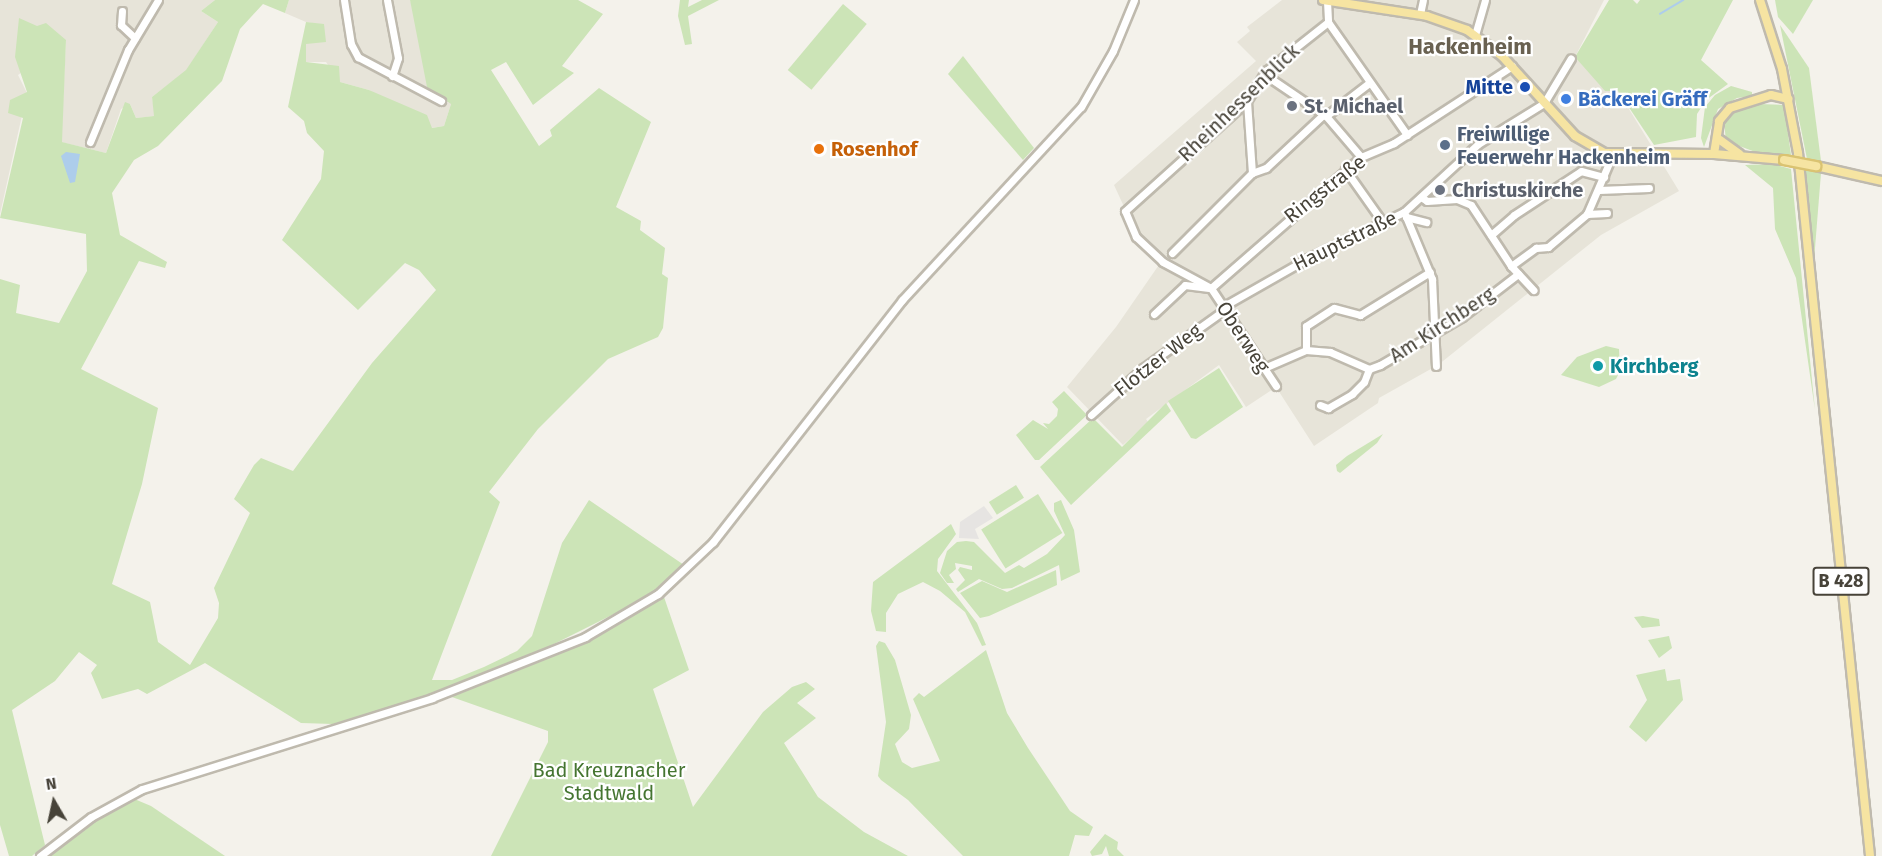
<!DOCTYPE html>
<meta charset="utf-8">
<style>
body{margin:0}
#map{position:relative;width:1882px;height:856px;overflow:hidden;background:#f4f2eb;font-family:"Fira Sans",sans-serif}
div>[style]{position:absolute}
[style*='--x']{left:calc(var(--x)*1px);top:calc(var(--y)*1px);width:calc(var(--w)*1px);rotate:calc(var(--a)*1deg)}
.residential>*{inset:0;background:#e7e4d9}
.green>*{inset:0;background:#cce4b7;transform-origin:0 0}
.parking>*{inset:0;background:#e6e4e2}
.water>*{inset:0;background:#adcdeb}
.stream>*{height:1.5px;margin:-0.75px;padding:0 0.75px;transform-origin:0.75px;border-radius:0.75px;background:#adcdeb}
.roads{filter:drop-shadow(2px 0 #bfbaae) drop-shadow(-2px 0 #bfbaae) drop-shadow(0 2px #bfbaae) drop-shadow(0 -2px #bfbaae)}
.minor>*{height:7px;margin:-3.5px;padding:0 3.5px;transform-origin:3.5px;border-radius:3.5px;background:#fff}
.major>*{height:8px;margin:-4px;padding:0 4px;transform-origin:4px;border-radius:4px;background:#f6e4a2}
.bridges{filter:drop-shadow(2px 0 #dac372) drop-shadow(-2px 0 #dac372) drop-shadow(0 2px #dac372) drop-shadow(0 -2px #dac372)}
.major-bridge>*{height:8px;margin:-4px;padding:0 4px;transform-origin:4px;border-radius:4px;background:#f6e4a2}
.dots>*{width:16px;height:16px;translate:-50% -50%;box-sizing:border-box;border:3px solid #fff;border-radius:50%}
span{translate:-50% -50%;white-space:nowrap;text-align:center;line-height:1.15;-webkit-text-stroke:4.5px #fff;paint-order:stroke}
.shield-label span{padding:2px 4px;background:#fff;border:2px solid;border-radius:4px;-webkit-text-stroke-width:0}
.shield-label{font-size:18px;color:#474339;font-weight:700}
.transit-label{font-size:20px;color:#164399;font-weight:700}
.right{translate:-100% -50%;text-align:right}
.shop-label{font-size:20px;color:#366cbe;font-weight:700}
.left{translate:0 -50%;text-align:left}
.street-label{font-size:20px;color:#474339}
.worship-label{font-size:20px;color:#5b616d;font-weight:700}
.service-label{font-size:20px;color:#4e5e75;font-weight:700}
.food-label{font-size:20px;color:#c56008;font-weight:700}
.culture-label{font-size:20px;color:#0d838f;font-weight:700}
.park-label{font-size:20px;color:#457531}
.quarter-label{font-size:22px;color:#696151;font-weight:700}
.north{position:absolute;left:24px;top:772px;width:60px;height:60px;-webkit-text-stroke:4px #fff;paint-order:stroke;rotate:351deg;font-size:16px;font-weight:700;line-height:24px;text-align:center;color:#474339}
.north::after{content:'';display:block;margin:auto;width:21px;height:27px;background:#474339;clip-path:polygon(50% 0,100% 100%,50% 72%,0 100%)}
</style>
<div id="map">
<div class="residential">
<i style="clip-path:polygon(0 0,215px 0,201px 11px,218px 22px,186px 71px,152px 97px,155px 116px,136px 118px,130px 104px,121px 109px,106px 153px,61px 142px,66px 40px,18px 75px,27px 93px,0 214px)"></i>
<i style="clip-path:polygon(289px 0,410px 0,451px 104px,444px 126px,431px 128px,369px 90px,340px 82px,326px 62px,306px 62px,306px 44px,324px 25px,306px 22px,285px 13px)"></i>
<i style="clip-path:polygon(1282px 0,1604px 0,1575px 57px,1618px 91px,1679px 191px,1601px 235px,1438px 365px,1379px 398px,1378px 403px,1314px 446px,1276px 387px,1246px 407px,1219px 365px,1146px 419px,1148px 422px,1123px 445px,1067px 387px,1116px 327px,1163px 259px,1138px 237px,1114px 185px,1256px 61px,1237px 42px,1250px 31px,1247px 27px)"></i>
</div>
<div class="green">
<i style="clip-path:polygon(215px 0,289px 0,285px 13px,263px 4px,240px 29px,222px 81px,158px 146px,134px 160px,112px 193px,120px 235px,167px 262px,165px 268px,139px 261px,81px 369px,158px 408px,142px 484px,112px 584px,150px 602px,158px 642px,190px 665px,218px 618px,219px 603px,214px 588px,250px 513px,234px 499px,254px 465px,261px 458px,293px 471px,372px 363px,436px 290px,419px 270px,405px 263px,358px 310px,282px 240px,321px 179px,324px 151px,307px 133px,304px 121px,288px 107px,306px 22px,324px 24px,326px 42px,306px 44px,306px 62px,339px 66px,340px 82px,369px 90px,427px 115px,432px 128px,444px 126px,451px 104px,427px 87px,410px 0,578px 0,603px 14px,562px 66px,574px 73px,533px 105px,506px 62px,491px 70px,539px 146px,552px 136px,550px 130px,599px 88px,651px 122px,616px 207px,641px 221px,640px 230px,665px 248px,662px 274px,668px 278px,663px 328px,658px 337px,608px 359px,538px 429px,489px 492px,500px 502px,432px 680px,452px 680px,484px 667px,517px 651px,532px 636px,562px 543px,589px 500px,684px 565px,648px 597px,530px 656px,436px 693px,333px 724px,301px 723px,205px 663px,147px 694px,138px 689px,102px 699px,91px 673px,97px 665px,79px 652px,55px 681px,12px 710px,45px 845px,32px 856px,9px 856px,0 825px,0 279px,20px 285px,16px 313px,59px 323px,87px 271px,86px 234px,0 218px,23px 118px,8px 113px,10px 100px,27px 92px,15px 57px,19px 18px,37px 26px,46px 23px,66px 40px,62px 142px,106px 153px,125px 102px,130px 104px,136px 118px,154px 116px,152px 97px,186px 70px,218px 22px,201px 11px)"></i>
<i style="clip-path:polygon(680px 0,689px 0,688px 7px,702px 0,719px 0,688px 16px,692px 44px,685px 45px,678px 16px)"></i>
<i style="clip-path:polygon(1609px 0,1633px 0,1637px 4px,1640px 0,1733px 0,1701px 60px,1728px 84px,1706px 100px,1697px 114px,1696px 137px,1654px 145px,1618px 91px,1605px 91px,1575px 57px)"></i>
<i style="clip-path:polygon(1775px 0,1813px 0,1793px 34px,1778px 17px)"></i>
<i style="left:843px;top:4px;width:31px;height:86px;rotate:40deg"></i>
<i style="clip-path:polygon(1780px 25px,1809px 68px,1821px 161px,1807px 159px)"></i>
<i style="clip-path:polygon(963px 56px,1034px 148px,1023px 160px,948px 74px)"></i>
<i style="clip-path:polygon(1731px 86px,1752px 92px,1752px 96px,1737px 98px,1718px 109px,1704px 147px,1701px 138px,1705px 107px,1715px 95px)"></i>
<i style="clip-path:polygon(1759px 104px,1784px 105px,1791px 155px,1758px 153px,1726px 141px,1724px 122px,1731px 112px)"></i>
<i style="clip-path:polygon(1773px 164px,1791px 169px,1815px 410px,1796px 278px,1775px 229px,1773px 188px,1745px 165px)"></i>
<i style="clip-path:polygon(1805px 170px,1821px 173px,1813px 273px,1807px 217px)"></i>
<i style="clip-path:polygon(1606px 346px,1619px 349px,1620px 371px,1616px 379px,1599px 387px,1561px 375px,1577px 357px)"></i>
<i style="clip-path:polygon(1219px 368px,1243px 407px,1196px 439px,1191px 438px,1168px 401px)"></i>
<i style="clip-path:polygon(1064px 391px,1087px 415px,1039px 460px,1035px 460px,1016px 435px,1033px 420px,1048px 429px,1043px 423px,1049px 424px,1057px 416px,1058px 409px,1052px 402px)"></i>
<i style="clip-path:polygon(1166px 403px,1171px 411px,1071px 505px,1040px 467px,1093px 418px,1122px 447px)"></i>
<i style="clip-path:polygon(1383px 434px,1377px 443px,1340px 473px,1337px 471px,1336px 465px,1347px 456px)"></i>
<i style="left:1016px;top:485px;width:15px;height:32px;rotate:58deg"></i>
<i style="left:1038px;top:494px;width:46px;height:67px;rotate:58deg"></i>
<i style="clip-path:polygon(1061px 500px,1074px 530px,1080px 572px,1061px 581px,1059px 565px,1012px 588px,1002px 589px,979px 579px,958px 592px,956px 589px,965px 580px,958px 570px,960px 567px,972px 570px,972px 566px,955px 563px,956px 569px,949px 575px,954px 583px,947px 583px,940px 573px,947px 551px,957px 542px,966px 541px,974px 542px,1005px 573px,1019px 565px,1024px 568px,1047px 554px,1065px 535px,1054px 511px,1054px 503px)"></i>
<i style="clip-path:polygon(951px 524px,956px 534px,938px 559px,937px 571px,977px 623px,986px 645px,982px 646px,965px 612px,940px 591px,923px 582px,898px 594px,886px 613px,886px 632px,876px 631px,871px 611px,873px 582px)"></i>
<i style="clip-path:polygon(1056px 570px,1057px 585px,989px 616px,980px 618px,960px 593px,982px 581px,1007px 592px)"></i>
<i style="clip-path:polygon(664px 597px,689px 670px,653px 689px,693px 807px,763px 712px,792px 687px,806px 682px,815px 689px,797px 703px,816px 718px,784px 743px,818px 797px,864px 832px,908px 856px,491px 856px,548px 742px,548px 731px,449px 696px,585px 641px)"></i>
<i style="clip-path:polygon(1643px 616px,1659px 619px,1660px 626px,1642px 628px,1634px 617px)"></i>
<i style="clip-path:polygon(1669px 636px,1672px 648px,1659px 658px,1648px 640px)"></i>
<i style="clip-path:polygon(879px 641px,885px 643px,895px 660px,911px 715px,909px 729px,895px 744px,902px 762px,912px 768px,940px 761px,913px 699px,919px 693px,924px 697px,986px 650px,1007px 713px,1028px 748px,1070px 811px,1093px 827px,1089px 836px,1075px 835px,1069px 856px,963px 856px,908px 800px,881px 780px,878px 776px,886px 722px,876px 646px)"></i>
<i style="clip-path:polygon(1665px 669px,1667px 681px,1680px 679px,1683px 700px,1646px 742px,1629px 727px,1647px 700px,1636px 675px)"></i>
<i style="clip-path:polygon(132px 798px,151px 806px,225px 856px,48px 856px,83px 828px)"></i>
<i style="clip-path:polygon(1105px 834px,1118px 842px,1117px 849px,1124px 856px,1109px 856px,1106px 846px,1102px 854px,1092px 856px,1090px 852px)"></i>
</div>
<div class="parking">
<i style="clip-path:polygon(984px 506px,993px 518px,975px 529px,979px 539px,959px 538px,960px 522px)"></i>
</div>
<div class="water">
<i style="clip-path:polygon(66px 152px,80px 154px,75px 182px,70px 183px,61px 156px)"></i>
</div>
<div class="stream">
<i style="--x:1660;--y:14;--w:27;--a:-31"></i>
</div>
<div class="roads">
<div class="minor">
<i style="--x:344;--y:0;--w:45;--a:81"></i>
<i style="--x:351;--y:44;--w:15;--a:62"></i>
<i style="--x:358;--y:57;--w:94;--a:27.9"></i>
<i style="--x:387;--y:0;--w:59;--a:79.3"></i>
<i style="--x:398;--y:58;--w:19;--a:108"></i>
<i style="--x:1327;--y:1;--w:21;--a:87"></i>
<i style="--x:1328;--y:22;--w:138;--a:55"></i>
<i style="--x:122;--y:11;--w:14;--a:94"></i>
<i style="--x:121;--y:25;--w:19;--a:43"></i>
<i style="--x:1420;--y:14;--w:14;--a:-78"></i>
<i style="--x:1475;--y:35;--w:36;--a:-74"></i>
<i style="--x:1264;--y:74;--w:75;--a:34.1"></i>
<i style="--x:1326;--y:116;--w:54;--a:49.5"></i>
<i style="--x:1326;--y:116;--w:54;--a:-37.5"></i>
<i style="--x:90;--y:142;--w:100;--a:-67.6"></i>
<i style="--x:128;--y:50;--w:58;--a:-59"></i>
<i style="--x:1345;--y:169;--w:67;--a:54.7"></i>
<i style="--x:1252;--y:173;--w:15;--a:-20"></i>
<i style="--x:1266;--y:168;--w:79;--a:-43"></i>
<i style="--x:1599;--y:190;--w:50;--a:-2.3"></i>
<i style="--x:1421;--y:197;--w:7;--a:34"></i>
<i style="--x:1427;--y:201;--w:30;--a:-4"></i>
<i style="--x:1457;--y:199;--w:15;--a:23"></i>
<i style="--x:1471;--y:205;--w:73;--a:56.7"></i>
<i style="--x:1511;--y:266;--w:33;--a:47"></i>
<i style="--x:1404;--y:212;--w:73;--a:67.3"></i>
<i style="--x:1432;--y:279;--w:87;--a:87.4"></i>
<i style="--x:1587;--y:214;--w:20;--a:-3"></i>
<i style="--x:1406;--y:217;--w:21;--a:14"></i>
<i style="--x:1491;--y:235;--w:30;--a:-41"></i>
<i style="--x:1514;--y:215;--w:80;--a:-33.3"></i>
<i style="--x:1581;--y:171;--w:24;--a:15"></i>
<i style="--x:1172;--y:253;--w:113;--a:-45"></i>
<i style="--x:1252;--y:173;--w:72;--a:-94"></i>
<i style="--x:1511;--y:266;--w:31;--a:-36"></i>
<i style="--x:1536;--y:248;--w:12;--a:-5"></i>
<i style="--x:1548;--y:247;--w:51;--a:-40.2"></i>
<i style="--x:1587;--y:214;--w:63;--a:-66.7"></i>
<i style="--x:1154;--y:314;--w:42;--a:-43.1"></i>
<i style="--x:1185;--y:285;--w:26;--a:7"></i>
<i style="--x:1211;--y:288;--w:199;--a:-41.1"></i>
<i style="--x:1361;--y:157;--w:36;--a:-23"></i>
<i style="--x:1394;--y:143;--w:141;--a:-33.1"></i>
<i style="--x:1306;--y:350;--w:24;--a:-90"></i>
<i style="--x:1306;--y:326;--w:33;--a:-33"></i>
<i style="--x:1334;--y:308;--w:27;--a:15"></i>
<i style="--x:1360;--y:315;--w:82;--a:-31.6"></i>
<i style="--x:1264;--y:368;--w:46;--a:-23.2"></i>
<i style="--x:1306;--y:350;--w:24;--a:5"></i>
<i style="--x:1330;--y:352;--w:43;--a:23.6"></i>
<i style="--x:1369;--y:369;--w:12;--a:-20"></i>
<i style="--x:1380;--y:365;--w:95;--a:-30.3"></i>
<i style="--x:1462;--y:317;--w:71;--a:-37.5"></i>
<i style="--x:1276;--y:386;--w:118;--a:-123.6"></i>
<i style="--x:1211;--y:288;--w:55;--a:-151.6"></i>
<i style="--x:1163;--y:262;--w:37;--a:-137"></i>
<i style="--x:1136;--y:237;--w:28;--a:-113"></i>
<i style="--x:1125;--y:211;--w:164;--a:-42"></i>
<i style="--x:1247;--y:101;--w:36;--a:-58"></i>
<i style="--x:1266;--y:71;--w:79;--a:-38.3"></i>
<i style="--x:1320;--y:405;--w:9;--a:21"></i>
<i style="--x:1328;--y:408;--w:28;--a:-30"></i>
<i style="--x:1352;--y:394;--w:17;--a:-45"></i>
<i style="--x:1364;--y:382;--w:14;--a:-69"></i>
<i style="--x:1091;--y:415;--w:70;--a:-42.1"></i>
<i style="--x:1143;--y:368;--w:98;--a:-35.5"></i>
<i style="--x:1223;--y:311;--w:5;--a:-79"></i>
<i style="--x:1224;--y:306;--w:97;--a:-29.7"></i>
<i style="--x:1308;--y:258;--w:106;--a:-25.6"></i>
<i style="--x:1404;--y:212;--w:100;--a:-42.6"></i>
<i style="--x:1478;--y:144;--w:78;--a:-31.8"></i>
<i style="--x:1544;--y:103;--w:52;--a:-59"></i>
<i style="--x:40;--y:856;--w:64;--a:-37.4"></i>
<i style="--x:91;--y:817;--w:58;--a:-28.8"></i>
<i style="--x:142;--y:789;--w:304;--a:-17.4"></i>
<i style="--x:432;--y:698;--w:165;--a:-21.7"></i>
<i style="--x:585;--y:637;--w:85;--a:-30.5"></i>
<i style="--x:658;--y:594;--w:76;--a:-43.4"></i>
<i style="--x:713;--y:542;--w:307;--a:-52"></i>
<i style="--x:902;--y:300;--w:263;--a:-47.2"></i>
<i style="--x:1081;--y:107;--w:64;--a:-60.3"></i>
<i style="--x:1113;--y:51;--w:55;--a:-67.6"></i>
</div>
<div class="major">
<i style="--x:1323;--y:0;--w:105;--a:8.7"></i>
<i style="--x:1427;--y:16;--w:42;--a:19.3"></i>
<i style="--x:1467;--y:30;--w:44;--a:36.6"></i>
<i style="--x:1502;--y:56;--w:108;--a:47.6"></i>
<i style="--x:1575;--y:136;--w:34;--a:30"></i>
<i style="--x:1605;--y:153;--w:109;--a:0.5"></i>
<i style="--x:1714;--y:154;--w:70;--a:4.9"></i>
<i style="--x:1760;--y:0;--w:72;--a:72.3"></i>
<i style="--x:1782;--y:69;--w:86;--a:79.2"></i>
<i style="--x:1798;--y:153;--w:707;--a:84.15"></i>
<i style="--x:1720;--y:140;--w:24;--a:36"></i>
<i style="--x:1714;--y:154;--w:33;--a:-81"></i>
<i style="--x:1719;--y:121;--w:17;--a:-50"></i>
<i style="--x:1730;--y:108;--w:43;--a:-17.6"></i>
<i style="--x:1771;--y:95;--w:18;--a:13"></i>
<i style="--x:1816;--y:166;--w:68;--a:12.8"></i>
</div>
</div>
<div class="bridges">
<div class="major-bridge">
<i style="--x:1784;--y:160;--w:33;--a:11"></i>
</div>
</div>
<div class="dots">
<i style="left:1525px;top:87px;background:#1a4fb4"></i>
<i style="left:1566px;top:99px;background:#3f7fe0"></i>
<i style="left:1292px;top:106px;background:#6b7280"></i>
<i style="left:1445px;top:145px;background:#5c6f8a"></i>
<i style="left:819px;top:149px;background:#e8710a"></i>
<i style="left:1440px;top:190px;background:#6b7280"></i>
<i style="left:1598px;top:366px;background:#0f9aa8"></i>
</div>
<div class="shield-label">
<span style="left:1841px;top:581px">B 428</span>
</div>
<div class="transit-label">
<span class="right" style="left:1513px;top:87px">Mitte</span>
</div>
<div class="shop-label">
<span class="left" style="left:1578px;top:99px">Bäckerei Gräff</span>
</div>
<div class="street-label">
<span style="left:1239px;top:103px;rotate:-44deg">Rheinhessenblick</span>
<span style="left:1325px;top:189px;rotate:-38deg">Ringstraße</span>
<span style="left:1345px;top:241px;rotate:-26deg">Hauptstraße</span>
<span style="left:1442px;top:325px;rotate:-33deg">Am Kirchberg</span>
<span style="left:1243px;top:337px;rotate:57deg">Oberweg</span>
<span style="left:1158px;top:360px;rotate:-38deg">Flotzer Weg</span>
</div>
<div class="worship-label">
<span class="left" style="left:1304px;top:106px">St. Michael</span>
<span class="left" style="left:1452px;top:190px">Christuskirche</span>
</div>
<div class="service-label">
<span class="left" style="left:1457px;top:146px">Freiwillige<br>Feuerwehr Hackenheim</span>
</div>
<div class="food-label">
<span class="left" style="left:831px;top:149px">Rosenhof</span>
</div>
<div class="culture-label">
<span class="left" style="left:1610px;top:366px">Kirchberg</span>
</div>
<div class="park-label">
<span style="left:609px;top:782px">Bad Kreuznacher<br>Stadtwald</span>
</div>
<div class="quarter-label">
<span style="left:1470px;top:47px">Hackenheim</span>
</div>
<div class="north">N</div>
</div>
